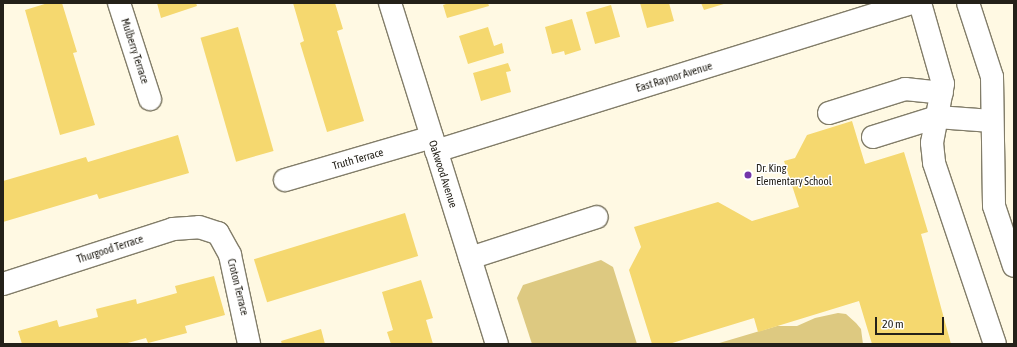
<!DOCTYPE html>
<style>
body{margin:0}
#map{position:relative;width:1017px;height:347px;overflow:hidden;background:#fff9e3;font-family:"Asap Condensed",sans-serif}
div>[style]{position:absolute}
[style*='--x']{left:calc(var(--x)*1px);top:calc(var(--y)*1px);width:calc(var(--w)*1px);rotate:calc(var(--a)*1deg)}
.green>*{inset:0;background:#ddc981}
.building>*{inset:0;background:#f5d86f;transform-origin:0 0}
.roads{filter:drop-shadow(1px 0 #827d69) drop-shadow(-1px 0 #827d69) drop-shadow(0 1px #827d69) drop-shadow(0 -1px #827d69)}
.minor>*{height:22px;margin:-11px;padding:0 11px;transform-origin:11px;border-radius:11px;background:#fff}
.dots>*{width:11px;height:11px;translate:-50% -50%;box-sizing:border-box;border:2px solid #fff;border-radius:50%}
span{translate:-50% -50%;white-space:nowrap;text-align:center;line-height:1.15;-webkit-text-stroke:3px #fff;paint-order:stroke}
.street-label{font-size:11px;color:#242119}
.poi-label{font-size:11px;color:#242119}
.left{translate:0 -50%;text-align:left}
.frame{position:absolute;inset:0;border:4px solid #242119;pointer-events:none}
.scale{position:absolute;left:875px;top:317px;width:69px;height:18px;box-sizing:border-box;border:2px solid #242119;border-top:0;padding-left:5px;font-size:12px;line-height:14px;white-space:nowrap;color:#242119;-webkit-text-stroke:3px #fff;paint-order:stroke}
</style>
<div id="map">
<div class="green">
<i style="clip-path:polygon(601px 260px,613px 267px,637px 344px,532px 344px,517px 298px,523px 285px)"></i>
<i style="clip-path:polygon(838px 313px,846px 314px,856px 323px,861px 329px,863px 344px,716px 344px,777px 326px,797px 326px,815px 318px)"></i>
</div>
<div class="building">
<i style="clip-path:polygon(48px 3px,62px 3px,77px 52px,73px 53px,95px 125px,60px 135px,25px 10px)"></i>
<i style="clip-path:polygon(157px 3px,196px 3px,197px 6px,161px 18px)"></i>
<i style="clip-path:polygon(293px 3px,335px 3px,343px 29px,337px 31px,364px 121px,327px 132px,300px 43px,304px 41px)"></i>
<i style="clip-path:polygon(449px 3px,488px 3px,489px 6px,447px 18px,443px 5px)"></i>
<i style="clip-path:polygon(640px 3px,669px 3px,674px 21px,647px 28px)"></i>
<i style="clip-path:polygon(701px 3px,727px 3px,704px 10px)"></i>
<i style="left:611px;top:5px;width:33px;height:26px;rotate:74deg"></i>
<i style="clip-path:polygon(572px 19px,581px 50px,565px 55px,564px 51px,552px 54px,545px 27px)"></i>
<i style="left:238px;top:27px;width:129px;height:39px;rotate:74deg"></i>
<i style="clip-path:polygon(488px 27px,494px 46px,502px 43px,504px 53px,468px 64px,459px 36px)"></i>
<i style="clip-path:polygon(508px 63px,511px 71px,506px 72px,511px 92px,481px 101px,473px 73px)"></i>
<i style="clip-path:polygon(852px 121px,865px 164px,904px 152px,928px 232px,921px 234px,951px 344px,872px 344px,859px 301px,758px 332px,754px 318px,669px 344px,652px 344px,629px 270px,641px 247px,634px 227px,718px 202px,752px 221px,799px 207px,784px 161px,795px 158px,807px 135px)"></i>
<i style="clip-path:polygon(178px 135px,189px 173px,99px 199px,97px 194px,3px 222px,3px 181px,86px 157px,88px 162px)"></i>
<i style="left:405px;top:213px;width:45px;height:158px;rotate:73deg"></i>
<i style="clip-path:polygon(214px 276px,225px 315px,185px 326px,187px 333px,148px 343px,146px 338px,124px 344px,22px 344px,18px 331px,57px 320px,59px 327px,98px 317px,96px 309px,136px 299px,137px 304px,177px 293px,175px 286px)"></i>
<i style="clip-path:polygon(421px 280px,433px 318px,426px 320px,433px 344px,391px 344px,387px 332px,393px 330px,382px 292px)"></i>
<i style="clip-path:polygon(321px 329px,325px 344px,282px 344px,281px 341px)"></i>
</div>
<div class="roads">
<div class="minor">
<i style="--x:119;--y:3;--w:101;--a:72.1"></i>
<i style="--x:390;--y:3;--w:357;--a:72.6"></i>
<i style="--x:920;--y:3;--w:84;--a:74.1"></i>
<i style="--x:943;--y:84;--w:60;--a:100.6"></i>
<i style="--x:932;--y:143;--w:20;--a:84"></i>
<i style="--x:934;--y:163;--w:191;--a:71.4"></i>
<i style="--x:968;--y:3;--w:78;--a:72"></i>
<i style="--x:992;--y:77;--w:129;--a:89.1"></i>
<i style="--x:994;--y:206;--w:63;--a:71.6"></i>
<i style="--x:829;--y:113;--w:80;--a:-17.5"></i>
<i style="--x:905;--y:89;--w:37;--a:6"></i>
<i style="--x:873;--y:137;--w:67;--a:-17.4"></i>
<i style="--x:937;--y:117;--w:55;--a:4.2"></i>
<i style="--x:436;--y:151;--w:498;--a:-17.3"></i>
<i style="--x:285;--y:180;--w:153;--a:-16.3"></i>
<i style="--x:470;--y:258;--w:133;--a:-17.9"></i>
<i style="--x:3;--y:284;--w:179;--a:-17.9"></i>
<i style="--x:173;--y:229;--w:26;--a:-4"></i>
<i style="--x:199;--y:227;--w:20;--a:18"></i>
<i style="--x:218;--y:233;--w:25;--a:61"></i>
<i style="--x:230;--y:255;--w:91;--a:77.9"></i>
</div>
</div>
<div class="dots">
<i style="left:748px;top:175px;background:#7335aa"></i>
</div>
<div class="street-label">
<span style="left:135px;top:51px;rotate:72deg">Mulberry Terrace</span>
<span style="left:674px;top:77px;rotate:-17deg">East Raynor Avenue</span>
<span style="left:358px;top:159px;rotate:-16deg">Truth Terrace</span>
<span style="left:443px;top:174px;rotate:72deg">Oakwood Avenue</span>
<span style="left:110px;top:249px;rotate:-18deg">Thurgood Terrace</span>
<span style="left:238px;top:287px;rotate:76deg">Croton Terrace</span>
</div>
<div class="poi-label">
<span class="left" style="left:756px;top:175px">Dr. King<br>Elementary School</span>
</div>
<div class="frame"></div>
<div class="scale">20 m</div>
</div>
